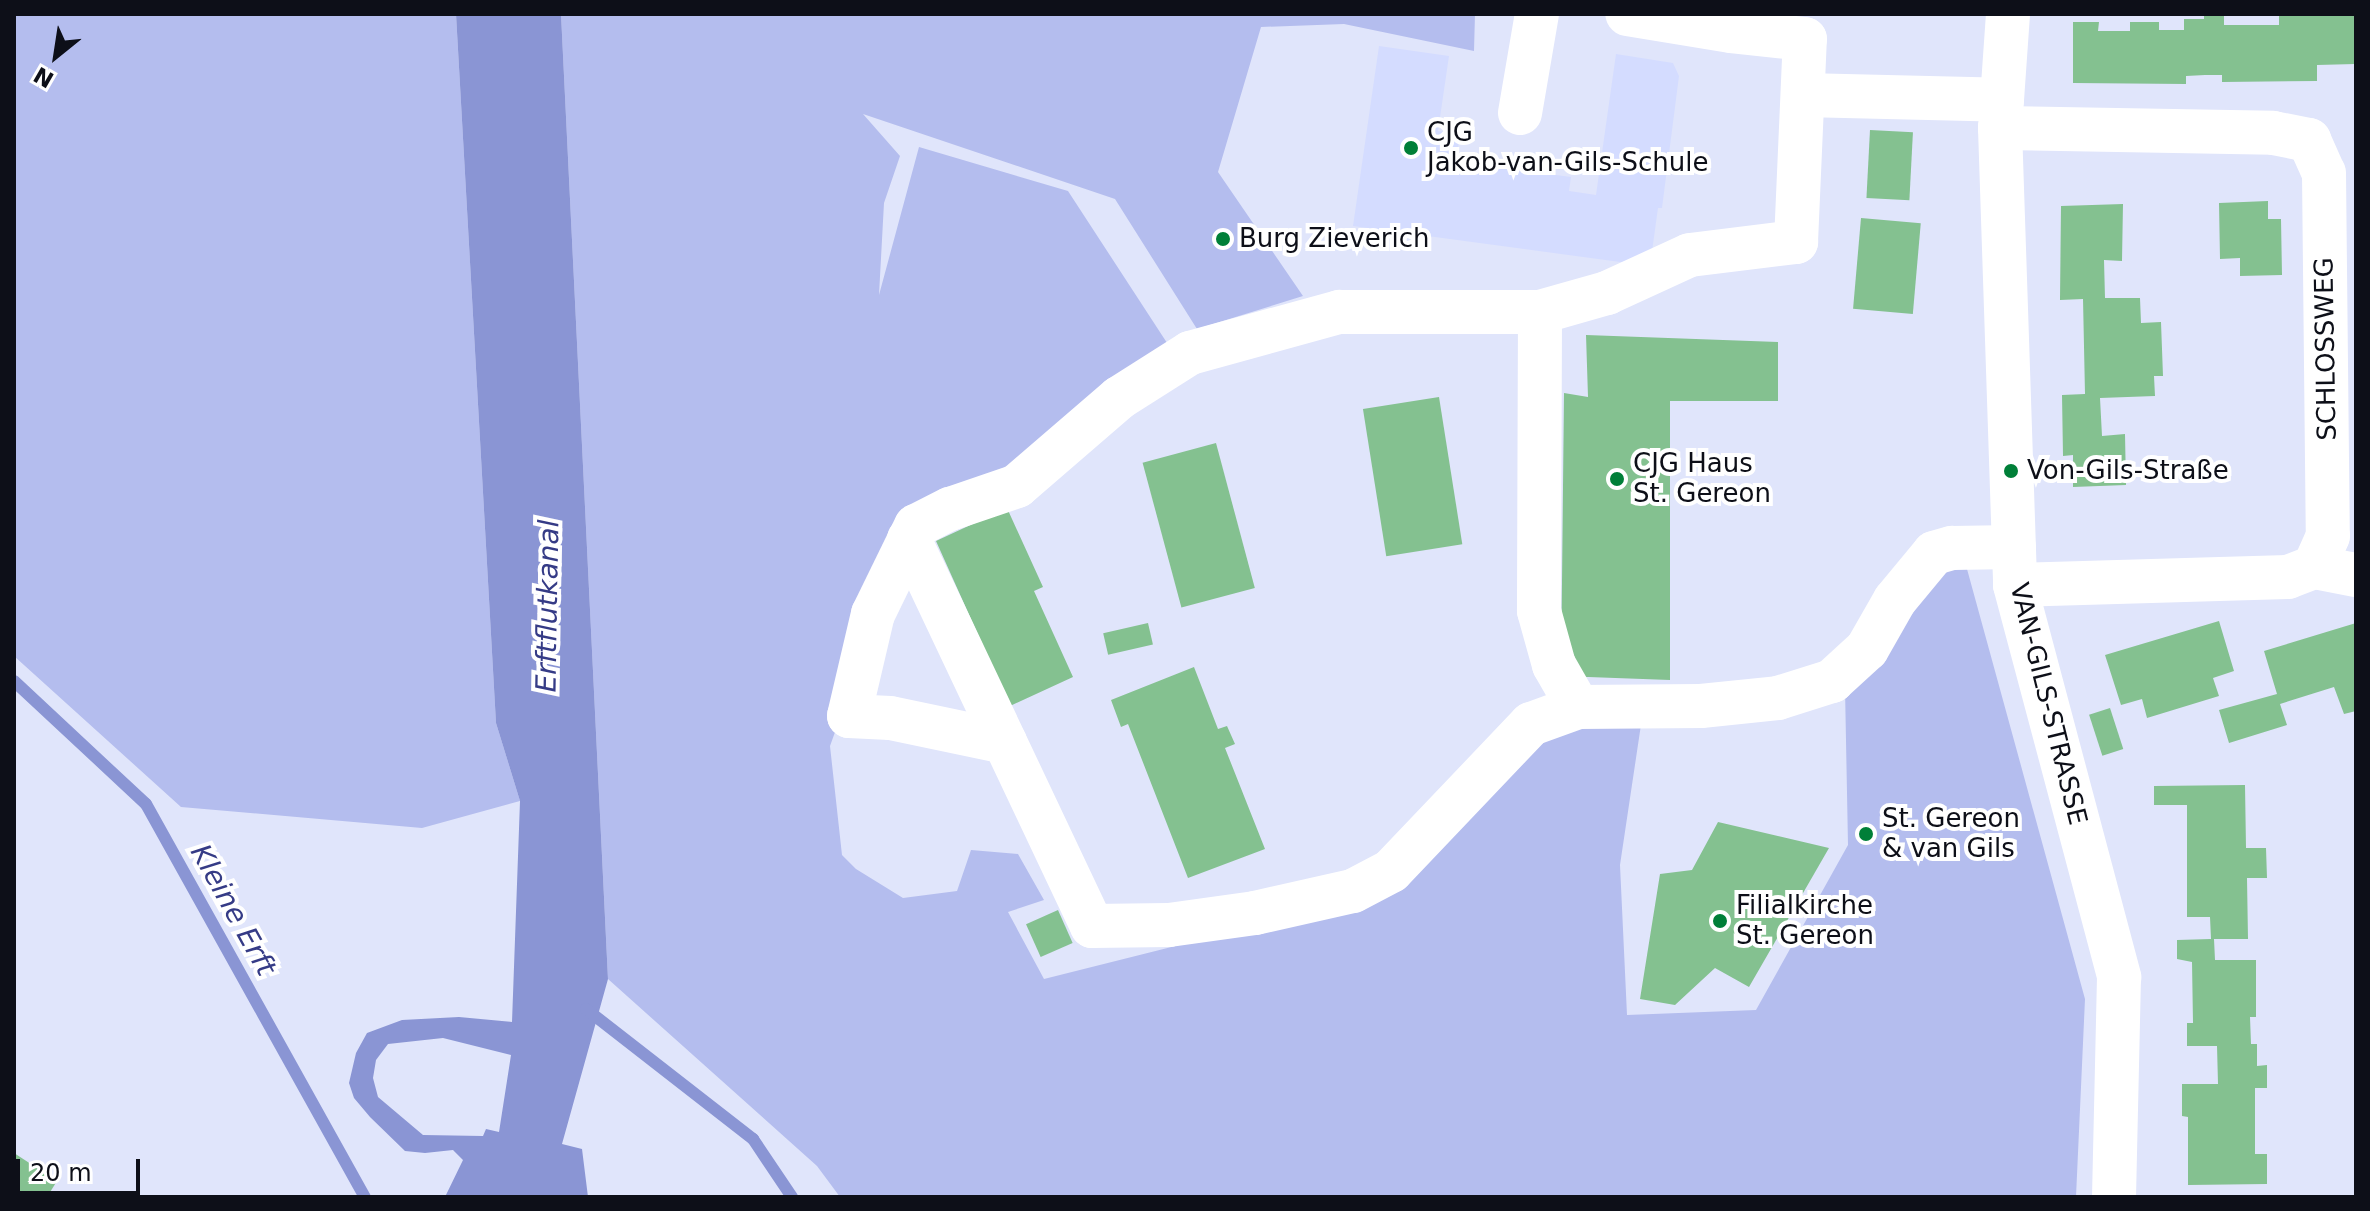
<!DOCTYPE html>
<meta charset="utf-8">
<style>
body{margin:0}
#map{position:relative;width:2370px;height:1211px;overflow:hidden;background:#e0e5fb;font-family:"DejaVu Sans",sans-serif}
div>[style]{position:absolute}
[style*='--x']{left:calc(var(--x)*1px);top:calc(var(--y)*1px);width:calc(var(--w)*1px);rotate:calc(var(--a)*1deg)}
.built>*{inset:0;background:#d4dcff}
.green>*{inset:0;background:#b4bdee}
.water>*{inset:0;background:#8a95d4}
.stream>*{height:12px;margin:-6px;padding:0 6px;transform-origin:6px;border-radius:6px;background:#8a95d4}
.building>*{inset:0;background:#84c190;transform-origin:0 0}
.minor>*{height:44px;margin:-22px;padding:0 22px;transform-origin:22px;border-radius:22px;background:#fff}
.dots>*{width:22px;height:22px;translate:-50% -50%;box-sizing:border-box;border:4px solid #fff;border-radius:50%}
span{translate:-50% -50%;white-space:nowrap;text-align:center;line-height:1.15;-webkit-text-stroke:8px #fff;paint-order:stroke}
.poi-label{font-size:26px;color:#0d0f18}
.left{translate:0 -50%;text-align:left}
.street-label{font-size:26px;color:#0d0f18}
.water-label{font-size:28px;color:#353b86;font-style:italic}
.frame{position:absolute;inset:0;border:16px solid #0d0f18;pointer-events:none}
.north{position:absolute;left:16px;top:16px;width:80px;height:80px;-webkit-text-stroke:6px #fff;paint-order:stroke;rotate:210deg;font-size:22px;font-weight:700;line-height:32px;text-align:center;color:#0d0f18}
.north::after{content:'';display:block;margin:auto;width:28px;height:36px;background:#0d0f18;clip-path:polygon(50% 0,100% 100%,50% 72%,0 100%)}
.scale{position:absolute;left:16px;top:1159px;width:124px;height:36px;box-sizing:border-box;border:4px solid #0d0f18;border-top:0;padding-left:10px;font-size:24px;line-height:28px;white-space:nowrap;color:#0d0f18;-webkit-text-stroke:6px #fff;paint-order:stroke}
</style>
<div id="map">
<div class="built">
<i style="clip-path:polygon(1379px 46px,1449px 56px,1438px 131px,1460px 134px,1456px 162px,1571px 177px,1569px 191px,1596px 195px,1616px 54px,1673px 63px,1679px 76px,1662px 208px,1658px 208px,1650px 266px,1353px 226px)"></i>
</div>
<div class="green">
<i style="clip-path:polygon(14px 14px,456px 14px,496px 723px,520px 801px,422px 828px,181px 807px,14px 656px)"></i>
<i style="clip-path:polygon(561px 14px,1475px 14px,1474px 51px,1344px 24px,1261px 27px,1218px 172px,1303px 296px,1197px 329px,1115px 199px,863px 114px,900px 156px,884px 203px,879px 295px,919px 147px,1068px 191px,1171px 349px,1013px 474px,911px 522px,830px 746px,842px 855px,856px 869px,903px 898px,957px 891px,971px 850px,1018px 854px,1044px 900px,1008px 912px,1044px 979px,1335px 906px,1541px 742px,1582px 725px,1642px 718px,1620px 865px,1627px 1015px,1756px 1010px,1848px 845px,1845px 688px,1940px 563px,1967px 569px,2085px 999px,2076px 1197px,840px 1197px,817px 1166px,608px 979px)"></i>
</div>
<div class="water">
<i style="clip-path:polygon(evenodd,456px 14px,561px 14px,608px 979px,562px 1144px,582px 1149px,588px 1197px,445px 1197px,463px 1160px,453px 1150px,425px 1153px,405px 1151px,370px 1117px,354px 1098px,349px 1083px,356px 1053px,367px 1033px,402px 1020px,459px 1017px,512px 1022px,520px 801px,496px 723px,456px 14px,443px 1038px,511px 1055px,499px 1132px,486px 1129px,483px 1136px,423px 1135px,378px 1097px,373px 1078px,376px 1060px,388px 1044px,443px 1038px)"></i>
</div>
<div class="stream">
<i style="--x:14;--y:681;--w:180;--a:43"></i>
<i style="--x:146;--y:804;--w:450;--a:60.9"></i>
<i style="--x:586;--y:1009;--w:212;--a:37.9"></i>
<i style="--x:753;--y:1139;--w:70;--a:56.1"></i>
</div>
<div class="building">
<i style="clip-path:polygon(2204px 14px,2224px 14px,2224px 25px,2279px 25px,2279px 14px,2356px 14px,2356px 61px,2355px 64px,2317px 65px,2317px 81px,2222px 82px,2222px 75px,2205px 75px,2186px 76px,2186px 84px,2073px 83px,2073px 22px,2099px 22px,2098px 31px,2130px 31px,2130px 22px,2159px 22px,2159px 30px,2184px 30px,2184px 19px,2204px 19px)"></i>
<i style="left:1870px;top:130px;width:43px;height:68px;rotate:3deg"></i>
<i style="clip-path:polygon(2268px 201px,2268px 219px,2281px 219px,2282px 275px,2240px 276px,2240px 258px,2220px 259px,2219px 203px)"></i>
<i style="clip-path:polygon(2123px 204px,2122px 261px,2104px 260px,2105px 298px,2140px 298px,2141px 323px,2161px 322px,2163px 376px,2154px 376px,2155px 396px,2100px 398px,2102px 436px,2125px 434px,2126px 485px,2073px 487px,2073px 455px,2063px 456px,2062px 395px,2085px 394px,2083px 299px,2060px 300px,2061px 206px)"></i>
<i style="left:1861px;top:218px;width:60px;height:91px;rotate:5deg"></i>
<i style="clip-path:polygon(1586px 335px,1778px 342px,1778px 401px,1670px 401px,1670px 680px,1561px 676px,1564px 393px,1588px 397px)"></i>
<i style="left:1439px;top:397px;width:149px;height:77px;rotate:81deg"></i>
<i style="left:1216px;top:443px;width:150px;height:76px;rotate:75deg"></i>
<i style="clip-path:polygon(1007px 508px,1043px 587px,1034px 591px,1073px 677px,1010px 706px,936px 541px)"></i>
<i style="clip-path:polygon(2219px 621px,2234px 671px,2213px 678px,2219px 696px,2147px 718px,2142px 699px,2121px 705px,2105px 655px)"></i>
<i style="left:1148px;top:623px;width:22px;height:46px;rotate:77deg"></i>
<i style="clip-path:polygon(2356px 623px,2356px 711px,2344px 714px,2334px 687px,2280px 704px,2287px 725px,2229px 743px,2219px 710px,2277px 694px,2264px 651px)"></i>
<i style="clip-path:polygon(1194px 667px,1218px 729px,1227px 726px,1235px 744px,1225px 748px,1265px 849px,1188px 878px,1128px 724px,1121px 727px,1111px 700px)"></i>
<i style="left:2110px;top:708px;width:43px;height:22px;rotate:72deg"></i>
<i style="clip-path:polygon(2245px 785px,2246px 848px,2266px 848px,2267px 878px,2247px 878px,2248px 939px,2214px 939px,2215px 960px,2256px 960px,2256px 1017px,2250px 1017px,2251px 1044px,2257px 1044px,2257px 1066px,2267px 1065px,2267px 1088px,2255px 1088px,2255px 1154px,2267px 1154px,2267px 1184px,2188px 1185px,2188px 1117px,2182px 1116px,2182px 1084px,2218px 1084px,2217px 1046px,2187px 1046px,2187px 1023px,2193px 1023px,2192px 962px,2177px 959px,2177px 940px,2211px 939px,2210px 917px,2187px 917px,2187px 805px,2154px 805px,2154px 786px)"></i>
<i style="clip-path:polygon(1718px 822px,1829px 848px,1749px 987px,1715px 968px,1675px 1005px,1640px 999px,1660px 874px,1692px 870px)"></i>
<i style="left:1058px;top:910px;width:36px;height:35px;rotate:66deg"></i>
<i style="clip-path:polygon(14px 1153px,57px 1181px,47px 1197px,14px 1197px)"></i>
</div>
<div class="minor">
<i style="--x:2008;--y:14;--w:114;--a:94"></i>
<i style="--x:2000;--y:128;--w:457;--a:88.1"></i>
<i style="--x:2015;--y:585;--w:406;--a:75.1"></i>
<i style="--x:2119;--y:977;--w:220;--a:91.3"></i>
<i style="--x:1803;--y:95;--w:199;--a:1.4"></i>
<i style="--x:1520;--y:113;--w:100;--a:-80.3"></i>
<i style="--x:2000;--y:128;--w:273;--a:1"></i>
<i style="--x:2273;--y:133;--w:37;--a:11"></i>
<i style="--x:2309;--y:140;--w:36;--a:66"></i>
<i style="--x:2324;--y:173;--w:363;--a:89.4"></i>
<i style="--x:2328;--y:536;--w:34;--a:114"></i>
<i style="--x:2314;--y:567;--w:28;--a:159"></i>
<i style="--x:2288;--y:577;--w:273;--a:178.3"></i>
<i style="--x:1540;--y:312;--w:299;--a:90.2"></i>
<i style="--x:1539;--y:611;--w:56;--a:74.5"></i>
<i style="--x:1554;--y:665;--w:48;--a:60.3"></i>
<i style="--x:909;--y:539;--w:428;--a:64.7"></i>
<i style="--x:1092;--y:926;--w:77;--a:-0.7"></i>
<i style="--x:1169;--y:925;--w:87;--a:-7.9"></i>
<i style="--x:1255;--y:913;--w:100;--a:-12.7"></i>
<i style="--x:1353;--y:891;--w:43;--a:-27.8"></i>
<i style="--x:1391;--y:871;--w:203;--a:-46.4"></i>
<i style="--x:1531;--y:724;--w:50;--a:-19.9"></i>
<i style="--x:1578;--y:707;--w:123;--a:-0.5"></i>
<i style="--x:1701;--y:706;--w:77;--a:-5.9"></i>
<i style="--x:1778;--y:698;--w:57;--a:-17.5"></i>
<i style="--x:1832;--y:681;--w:47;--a:-42.4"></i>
<i style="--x:1867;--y:649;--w:56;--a:-60.3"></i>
<i style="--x:1895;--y:600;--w:61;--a:-50.3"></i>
<i style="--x:1934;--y:553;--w:19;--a:-16"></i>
<i style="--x:1952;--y:548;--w:62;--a:-0.9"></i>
<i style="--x:2314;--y:567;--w:43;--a:10.8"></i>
<i style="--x:1005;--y:742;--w:117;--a:-168.2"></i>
<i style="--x:890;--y:718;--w:41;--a:-177.2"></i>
<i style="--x:849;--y:716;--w:105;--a:-76.8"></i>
<i style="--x:873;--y:614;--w:98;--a:-64"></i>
<i style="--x:916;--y:526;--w:38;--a:-27"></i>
<i style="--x:950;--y:509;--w:71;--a:-18.9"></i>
<i style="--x:1017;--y:486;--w:135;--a:-40.8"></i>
<i style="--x:1119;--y:398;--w:84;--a:-32.4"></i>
<i style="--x:1190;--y:353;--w:155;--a:-15.4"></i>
<i style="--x:1339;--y:312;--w:201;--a:0"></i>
<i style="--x:1540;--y:312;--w:70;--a:-15.8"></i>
<i style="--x:1607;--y:293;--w:91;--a:-24.6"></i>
<i style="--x:1690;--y:255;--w:107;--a:-7"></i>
<i style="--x:1796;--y:242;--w:203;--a:-87.5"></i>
<i style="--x:1805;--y:39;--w:74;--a:-173.8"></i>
<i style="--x:1731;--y:31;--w:105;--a:-170.7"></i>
</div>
<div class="dots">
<i style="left:1411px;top:148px;background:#007f38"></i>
<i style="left:1223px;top:239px;background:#007f38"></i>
<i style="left:2011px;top:471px;background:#007f38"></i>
<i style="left:1617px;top:479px;background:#007f38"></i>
<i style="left:1866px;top:834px;background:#007f38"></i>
<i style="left:1720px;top:921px;background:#007f38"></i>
</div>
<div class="poi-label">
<span class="left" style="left:1427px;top:148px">CJG<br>Jakob-van-Gils-Schule</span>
<span class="left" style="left:1239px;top:239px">Burg Zieverich</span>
<span class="left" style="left:1633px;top:479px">CJG Haus<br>St. Gereon</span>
<span class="left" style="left:2027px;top:471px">Von-Gils-Straße</span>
<span class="left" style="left:1882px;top:834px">St. Gereon<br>&amp; van Gils</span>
<span class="left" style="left:1736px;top:921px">Filialkirche<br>St. Gereon</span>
</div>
<div class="street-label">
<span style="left:2326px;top:349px;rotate:-91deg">SCHLOSSWEG</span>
<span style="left:2048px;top:704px;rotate:76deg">VAN-GILS-STRASSE</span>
</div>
<div class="water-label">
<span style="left:548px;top:606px;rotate:-89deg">Erftflutkanal</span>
<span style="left:233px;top:910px;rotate:61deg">Kleine Erft</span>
</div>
<div class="frame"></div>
<div class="north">N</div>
<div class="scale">20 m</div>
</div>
